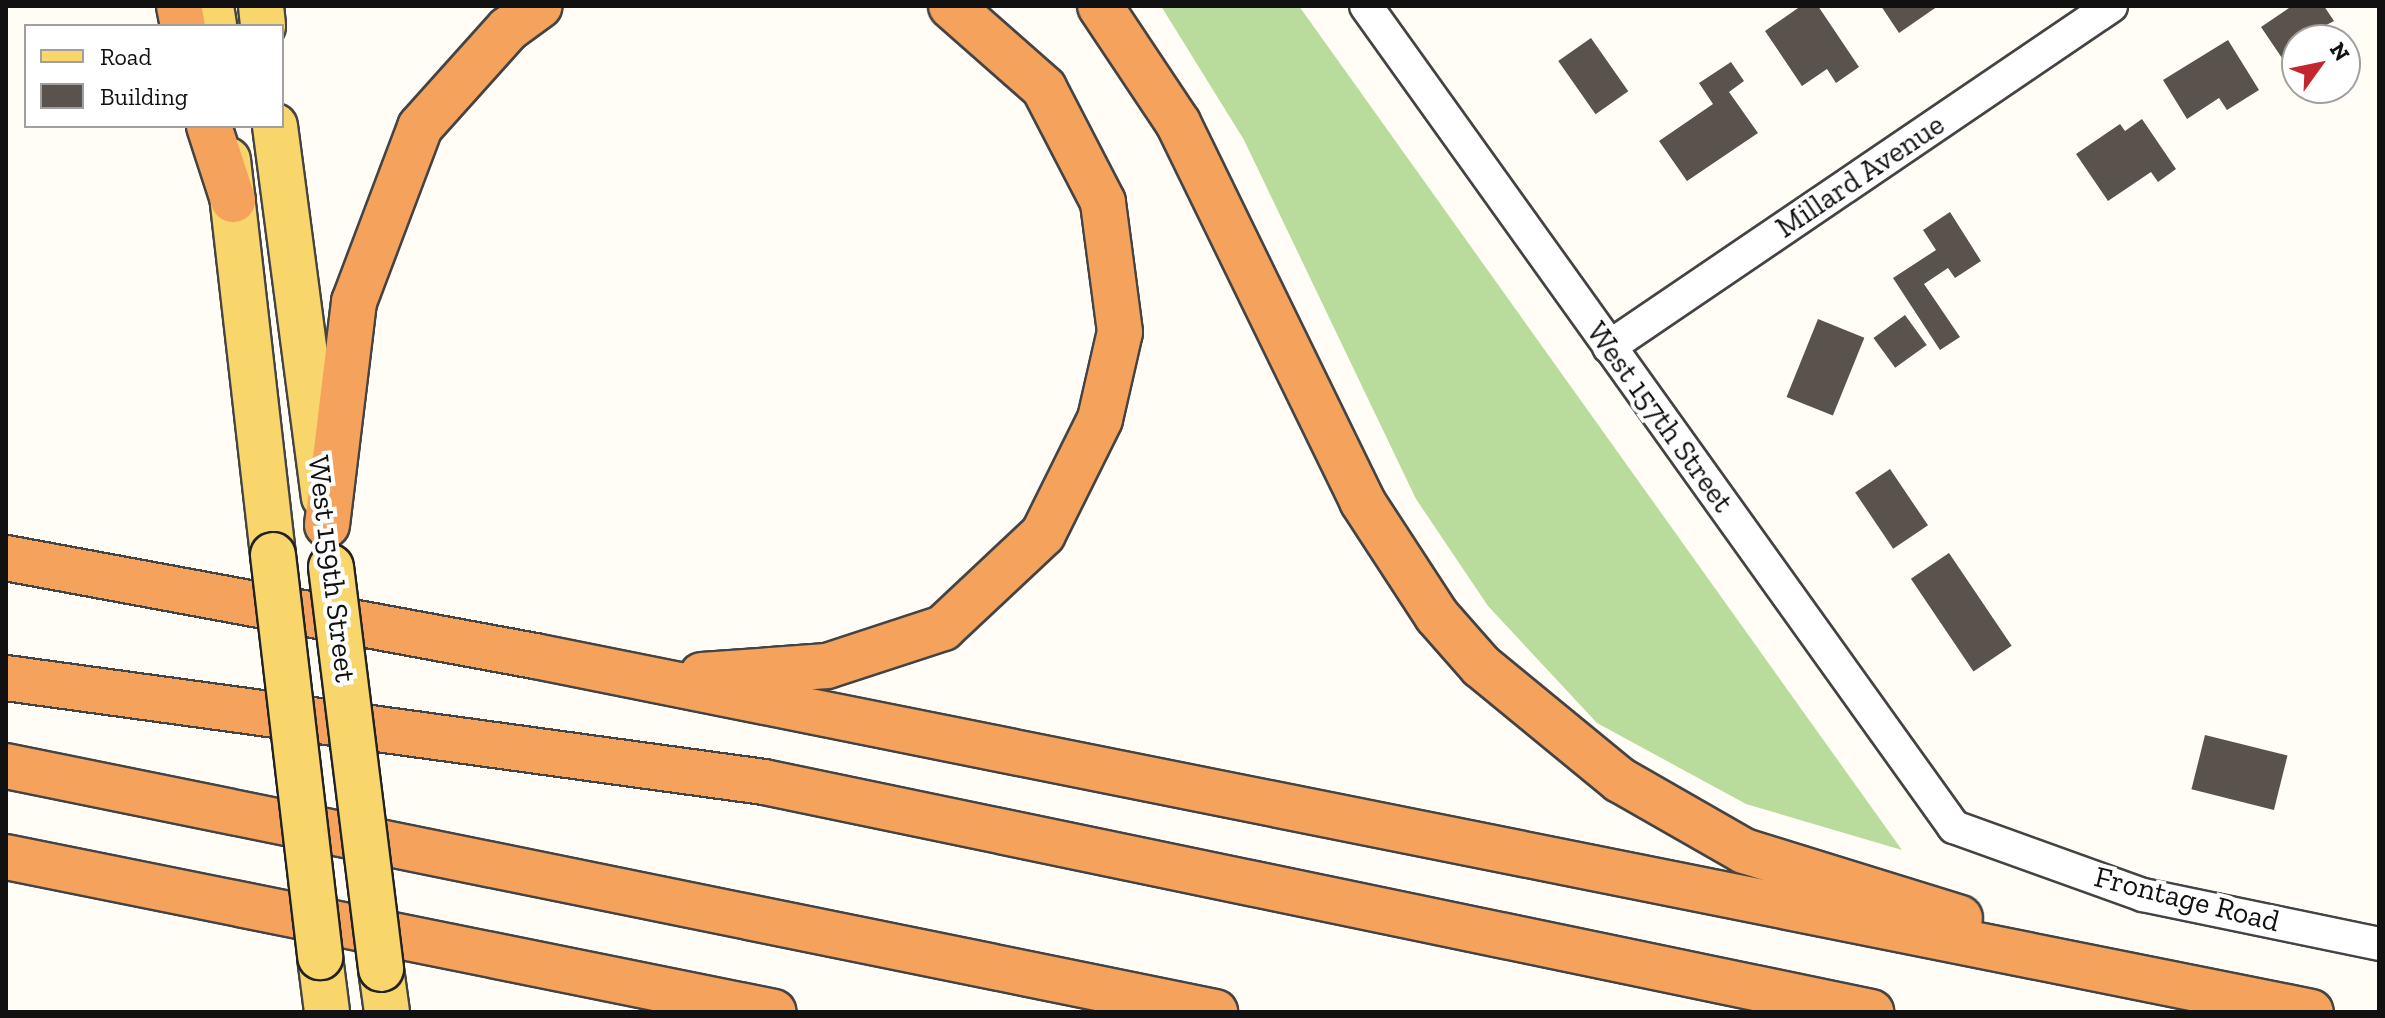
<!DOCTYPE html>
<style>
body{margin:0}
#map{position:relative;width:2385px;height:1018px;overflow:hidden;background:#fffdf5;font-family:"Zilla Slab",serif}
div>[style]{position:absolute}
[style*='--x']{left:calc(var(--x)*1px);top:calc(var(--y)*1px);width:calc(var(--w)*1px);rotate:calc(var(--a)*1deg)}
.forest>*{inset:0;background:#b9dc9c}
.building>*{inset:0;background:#5a524d;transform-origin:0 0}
.roads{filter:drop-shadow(2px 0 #444) drop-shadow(-2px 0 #444) drop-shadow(0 2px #444) drop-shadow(0 -2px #444)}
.minor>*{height:32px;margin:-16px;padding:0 16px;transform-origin:16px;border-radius:16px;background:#fff}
.primary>*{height:44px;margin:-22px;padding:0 22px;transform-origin:22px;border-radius:22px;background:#f9d66b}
.motorway>*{height:44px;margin:-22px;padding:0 22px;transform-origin:22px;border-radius:22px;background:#f5a25d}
.bridges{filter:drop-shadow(2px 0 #222) drop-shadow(-2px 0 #222) drop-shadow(0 2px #222) drop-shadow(0 -2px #222)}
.primary-bridge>*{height:44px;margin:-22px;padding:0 22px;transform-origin:22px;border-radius:22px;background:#f9d66b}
span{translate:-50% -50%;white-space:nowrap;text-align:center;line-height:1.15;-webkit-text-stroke:8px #fff;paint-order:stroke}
.street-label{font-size:30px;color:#111}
.frame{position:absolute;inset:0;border:8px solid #111;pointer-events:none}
.legend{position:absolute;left:24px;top:24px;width:260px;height:104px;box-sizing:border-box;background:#fff;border:2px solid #a0a0a0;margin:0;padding:10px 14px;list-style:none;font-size:24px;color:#111}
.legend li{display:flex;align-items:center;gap:16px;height:40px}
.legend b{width:40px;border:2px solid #a0a0a0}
.north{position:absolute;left:2281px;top:24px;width:80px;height:80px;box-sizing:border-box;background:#fff;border:2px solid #a0a0a0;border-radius:50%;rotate:57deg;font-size:22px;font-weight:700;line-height:32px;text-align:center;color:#111}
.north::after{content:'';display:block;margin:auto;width:28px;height:36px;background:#c4262e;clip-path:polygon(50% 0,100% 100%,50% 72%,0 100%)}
</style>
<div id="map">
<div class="forest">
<i style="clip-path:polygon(1161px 6px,1299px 6px,1902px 850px,1746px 804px,1597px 723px,1488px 606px,1416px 499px,1244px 140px)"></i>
</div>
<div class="building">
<i style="clip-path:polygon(1801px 6px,1818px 6px,1859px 67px,1836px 83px,1827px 69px,1802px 86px,1765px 31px)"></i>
<i style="clip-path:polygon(1881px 6px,1938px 6px,1899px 33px)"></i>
<i style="clip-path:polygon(2292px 6px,2324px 6px,2334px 21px,2297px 40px,2282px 58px,2261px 27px)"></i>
<i style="left:1591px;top:38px;width:65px;height:40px;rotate:55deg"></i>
<i style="clip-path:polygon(2228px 40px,2259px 90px,2227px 110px,2219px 98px,2187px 119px,2163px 80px)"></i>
<i style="clip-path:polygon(1731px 62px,1744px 81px,1729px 92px,1758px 133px,1687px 181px,1659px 141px,1713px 104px,1699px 83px)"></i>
<i style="clip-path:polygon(2142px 119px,2176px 169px,2158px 182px,2151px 172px,2108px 201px,2076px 154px,2120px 124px,2125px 131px)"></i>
<i style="clip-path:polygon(1950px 212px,1981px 261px,1955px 278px,1948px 268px,1924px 284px,1960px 337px,1940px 350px,1893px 278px,1936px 250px,1923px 230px)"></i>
<i style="left:1905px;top:315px;width:37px;height:39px;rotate:54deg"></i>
<i style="left:1818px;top:319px;width:50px;height:84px;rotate:22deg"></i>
<i style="left:1890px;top:469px;width:68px;height:42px;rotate:56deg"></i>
<i style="left:1949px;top:553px;width:112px;height:46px;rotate:56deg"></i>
<i style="left:2205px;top:735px;width:85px;height:56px;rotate:14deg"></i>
</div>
<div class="roads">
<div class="minor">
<i style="--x:1366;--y:6;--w:1010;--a:54.39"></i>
<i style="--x:1954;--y:827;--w:201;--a:19.8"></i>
<i style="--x:2143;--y:895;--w:241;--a:11.7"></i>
<i style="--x:1609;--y:347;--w:607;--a:-34.19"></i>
</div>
<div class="primary">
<i style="--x:211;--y:6;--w:20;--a:81"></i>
<i style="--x:261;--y:6;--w:20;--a:84"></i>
<i style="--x:275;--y:126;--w:374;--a:82.5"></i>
<i style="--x:228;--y:160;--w:398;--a:83.5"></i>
<i style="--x:320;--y:957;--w:55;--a:82.7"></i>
<i style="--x:381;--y:969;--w:43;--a:82.1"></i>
</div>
<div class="motorway">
<i style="--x:179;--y:6;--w:20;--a:79"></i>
<i style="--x:1100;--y:6;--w:141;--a:56.3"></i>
<i style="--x:1178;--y:123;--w:420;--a:64"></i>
<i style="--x:1362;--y:501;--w:137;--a:56.9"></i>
<i style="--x:1437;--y:616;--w:67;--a:48.7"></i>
<i style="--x:1481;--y:666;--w:180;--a:39.4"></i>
<i style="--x:1620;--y:780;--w:143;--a:29.8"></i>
<i style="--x:1744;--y:851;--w:226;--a:17.2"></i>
<i style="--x:209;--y:126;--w:78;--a:72"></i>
<i style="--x:327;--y:525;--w:225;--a:-83.1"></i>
<i style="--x:354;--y:302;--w:187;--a:-69.3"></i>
<i style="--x:420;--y:127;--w:132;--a:-48.1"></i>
<i style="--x:508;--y:29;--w:39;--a:-36"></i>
<i style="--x:6;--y:558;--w:538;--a:10.5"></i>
<i style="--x:535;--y:656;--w:1811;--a:11.33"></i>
<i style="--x:702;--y:675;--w:125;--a:-4.1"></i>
<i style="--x:827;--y:666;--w:122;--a:-18.1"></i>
<i style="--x:943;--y:628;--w:137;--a:-43.2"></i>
<i style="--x:1043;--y:534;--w:128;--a:-63.6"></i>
<i style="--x:1100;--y:419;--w:89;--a:-77.1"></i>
<i style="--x:1120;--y:332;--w:131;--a:-97.5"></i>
<i style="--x:1103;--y:202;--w:128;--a:-117.4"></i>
<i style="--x:1044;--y:88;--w:124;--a:-138.6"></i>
<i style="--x:6;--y:678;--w:765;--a:7.81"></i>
<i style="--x:764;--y:782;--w:1131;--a:11.74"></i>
<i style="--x:6;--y:766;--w:1234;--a:11.5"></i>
<i style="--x:6;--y:857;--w:783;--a:11.41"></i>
</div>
</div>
<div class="bridges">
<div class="primary-bridge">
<i style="--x:273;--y:555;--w:405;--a:83.3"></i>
<i style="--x:331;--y:567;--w:405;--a:82.9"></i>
</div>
</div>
<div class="street-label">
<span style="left:1860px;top:176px;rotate:-34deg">Millard Avenue</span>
<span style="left:1660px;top:417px;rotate:54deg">West 157th Street</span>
<span style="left:332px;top:569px;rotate:83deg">West 159th Street</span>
<span style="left:2187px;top:899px;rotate:14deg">Frontage Road</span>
</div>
<div class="frame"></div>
<ul class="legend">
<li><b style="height:10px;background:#f9d66b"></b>Road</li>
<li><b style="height:22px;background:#5a524d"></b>Building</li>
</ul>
<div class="north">N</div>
</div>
